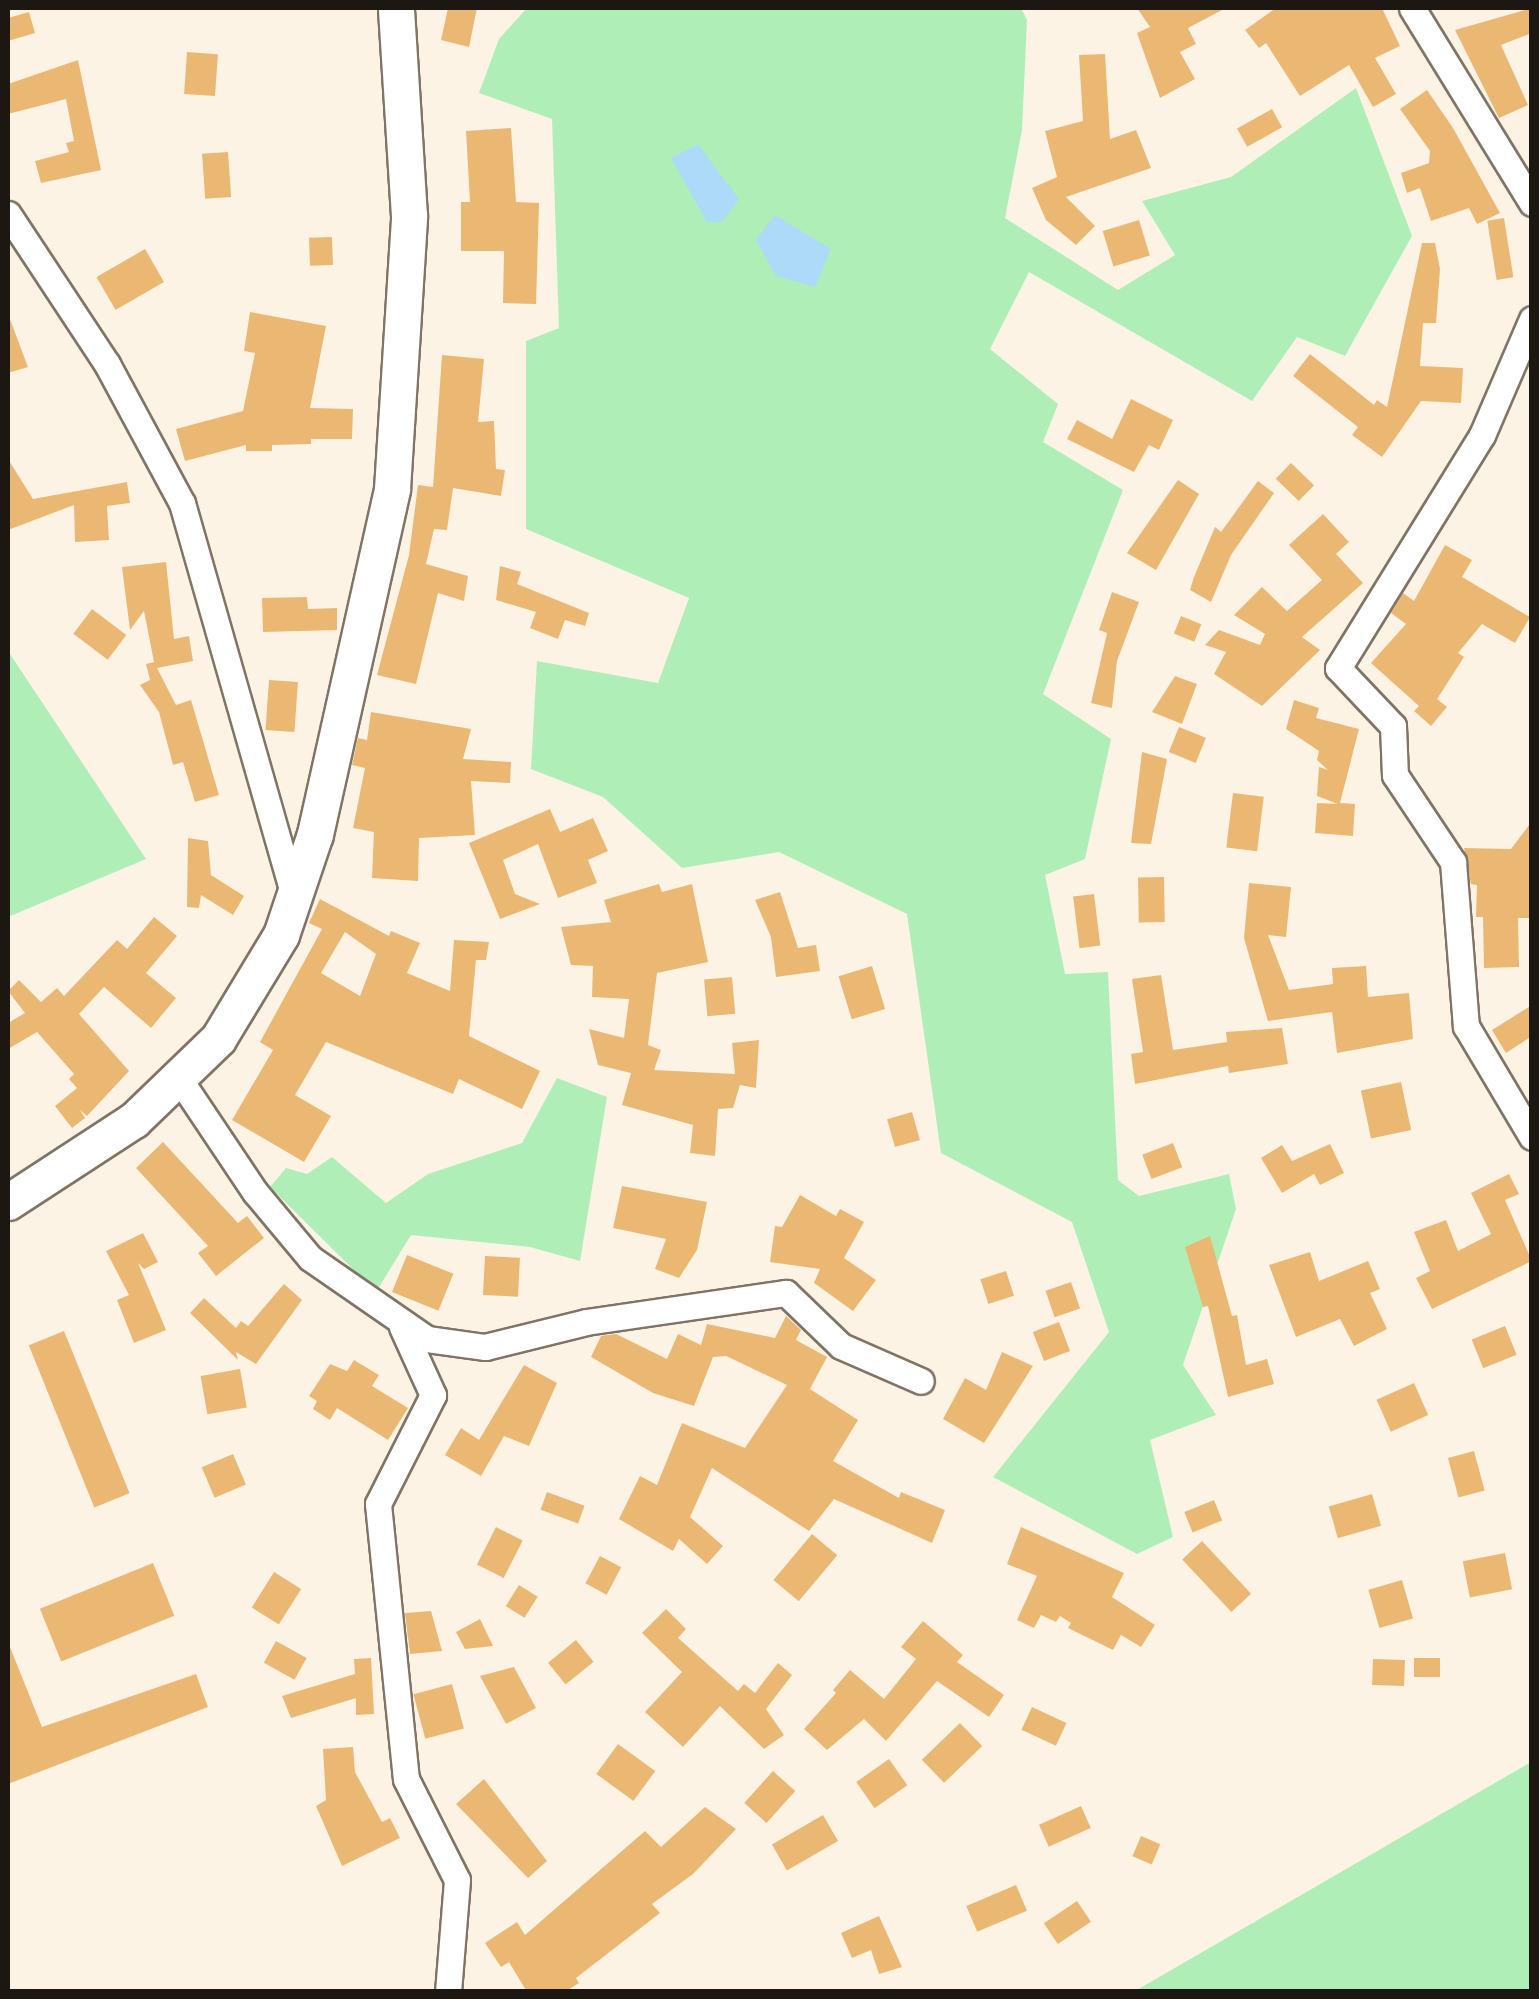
<!DOCTYPE html>
<style>
body{margin:0}
#map{position:relative;width:1539px;height:1999px;overflow:hidden;background:#fdf3e5;font-family:Inter,sans-serif}
div>[style]{position:absolute}
[style*='--x']{left:calc(var(--x)*1px);top:calc(var(--y)*1px);width:calc(var(--w)*1px);rotate:calc(var(--a)*1deg)}
.green>*{inset:0;background:#b0eeb8}
.water>*{inset:0;background:#addaf8}
.building>*{inset:0;background:#ebb874;transform-origin:0 0}
.roads{filter:drop-shadow(2px 0 #807465) drop-shadow(-2px 0 #807465) drop-shadow(0 2px #807465) drop-shadow(0 -2px #807465)}
.street>*{height:25px;margin:-12.5px;padding:0 12.5px;transform-origin:12.5px;border-radius:12.5px;background:#fff}
.secondary>*{height:35px;margin:-17.5px;padding:0 17.5px;transform-origin:17.5px;border-radius:17.5px;background:#fff}
span{translate:-50% -50%;white-space:nowrap;text-align:center;line-height:1.15;-webkit-text-stroke:8px #fff;paint-order:stroke}
.frame{position:absolute;inset:0;border:10px solid #1c1711;pointer-events:none}
</style>
<div id="map">
<div class="green">
<i style="clip-path:polygon(527px 8px,1021px 8px,1027px 20px,1022px 130px,1005px 218px,1118px 290px,1175px 255px,1142px 201px,1231px 177px,1356px 88px,1412px 236px,1345px 356px,1297px 337px,1252px 401px,1029px 272px,990px 349px,1058px 404px,1043px 442px,1123px 490px,1043px 694px,1111px 739px,1085px 859px,1045px 875px,1065px 974px,1108px 972px,1118px 1180px,1139px 1196px,1229px 1174px,1236px 1209px,1183px 1365px,1216px 1415px,1150px 1440px,1173px 1537px,1137px 1554px,993px 1477px,1109px 1332px,1072px 1222px,941px 1153px,907px 914px,779px 852px,682px 868px,603px 797px,531px 769px,537px 661px,658px 683px,689px 598px,526px 529px,526px 341px,559px 328px,552px 119px,479px 93px,499px 39px)"></i>
<i style="clip-path:polygon(8px 651px,146px 859px,8px 917px)"></i>
<i style="clip-path:polygon(557px 1078px,607px 1097px,580px 1261px,530px 1247px,411px 1235px,376px 1292px,270px 1187px,286px 1168px,307px 1174px,332px 1157px,386px 1203px,428px 1174px,522px 1143px)"></i>
<i style="clip-path:polygon(1531px 1762px,1531px 1991px,1135px 1991px)"></i>
</div>
<div class="water">
<i style="clip-path:polygon(698px 144px,739px 199px,722px 222px,707px 222px,671px 158px)"></i>
<i style="clip-path:polygon(775px 215px,831px 249px,815px 287px,776px 276px,756px 240px)"></i>
</div>
<div class="building">
<i style="clip-path:polygon(448px 8px,477px 8px,469px 47px,441px 40px)"></i>
<i style="clip-path:polygon(1137px 8px,1226px 8px,1188px 28px,1196px 44px,1180px 52px,1195px 79px,1160px 98px,1137px 33px,1150px 27px)"></i>
<i style="clip-path:polygon(1276px 8px,1382px 8px,1400px 46px,1375px 58px,1396px 94px,1373px 107px,1349px 65px,1300px 96px,1266px 43px,1259px 48px,1245px 30px)"></i>
<i style="clip-path:polygon(1532px 8px,1532px 33px,1501px 45px,1528px 105px,1499px 118px,1455px 30px)"></i>
<i style="clip-path:polygon(29px 12px,35px 33px,8px 41px,8px 18px)"></i>
<i style="left:187px;top:52px;width:31px;height:42px;rotate:4deg"></i>
<i style="clip-path:polygon(1105px 54px,1110px 139px,1136px 130px,1151px 168px,1066px 197px,1095px 226px,1076px 245px,1046px 220px,1032px 188px,1057px 177px,1045px 131px,1083px 121px,1079px 55px)"></i>
<i style="clip-path:polygon(78px 60px,101px 170px,41px 183px,35px 161px,69px 152px,66px 143px,74px 141px,66px 99px,8px 114px,8px 84px)"></i>
<i style="clip-path:polygon(1427px 90px,1453px 128px,1500px 213px,1477px 224px,1469px 208px,1431px 221px,1420px 188px,1407px 193px,1401px 173px,1429px 163px,1430px 151px,1400px 109px)"></i>
<i style="left:1272px;top:109px;width:21px;height:40px;rotate:61deg"></i>
<i style="clip-path:polygon(511px 128px,516px 202px,539px 203px,536px 304px,503px 303px,504px 251px,461px 251px,461px 202px,470px 202px,466px 131px)"></i>
<i style="left:228px;top:152px;width:45px;height:26px;rotate:86deg"></i>
<i style="left:1504px;top:218px;width:60px;height:17px;rotate:81deg"></i>
<i style="left:1139px;top:220px;width:37px;height:38px;rotate:73deg"></i>
<i style="left:332px;top:237px;width:28px;height:23px;rotate:88deg"></i>
<i style="clip-path:polygon(1422px 243px,1435px 243px,1440px 269px,1436px 323px,1423px 323px,1420px 366px,1463px 368px,1461px 403px,1421px 401px,1382px 457px,1352px 435px,1358px 427px,1293px 376px,1310px 354px,1374px 405px,1377px 400px,1387px 407px)"></i>
<i style="left:145px;top:249px;width:38px;height:56px;rotate:60deg"></i>
<i style="clip-path:polygon(250px 312px,326px 326px,310px 408px,353px 409px,352px 439px,311px 439px,311px 444px,272px 445px,272px 451px,246px 451px,246px 445px,185px 461px,176px 429px,243px 411px,255px 353px,244px 351px)"></i>
<i style="clip-path:polygon(8px 314px,28px 367px,8px 373px)"></i>
<i style="clip-path:polygon(442px 355px,484px 359px,478px 422px,494px 421px,496px 469px,505px 470px,501px 496px,453px 488px,447px 530px,434px 529px,426px 564px,468px 576px,464px 601px,438px 593px,416px 684px,377px 675px,409px 555px,418px 485px,433px 487px)"></i>
<i style="clip-path:polygon(1131px 399px,1173px 420px,1159px 450px,1149px 445px,1134px 472px,1067px 439px,1077px 420px,1112px 439px)"></i>
<i style="clip-path:polygon(8px 459px,33px 499px,127px 482px,130px 503px,107px 506px,109px 540px,75px 542px,74px 505px,8px 530px)"></i>
<i style="left:1291px;top:463px;width:32px;height:22px;rotate:44deg"></i>
<i style="clip-path:polygon(1178px 480px,1199px 494px,1156px 570px,1127px 553px)"></i>
<i style="clip-path:polygon(1258px 481px,1274px 493px,1231px 555px,1211px 602px,1190px 590px,1194px 577px,1215px 527px,1221px 532px)"></i>
<i style="clip-path:polygon(1323px 514px,1349px 542px,1336px 554px,1363px 583px,1302px 637px,1320px 650px,1262px 706px,1214px 674px,1226px 652px,1205px 645px,1219px 630px,1260px 645px,1265px 634px,1234px 615px,1262px 587px,1287px 611px,1322px 580px,1289px 545px)"></i>
<i style="clip-path:polygon(1445px 545px,1472px 560px,1462px 577px,1530px 617px,1515px 643px,1482px 624px,1458px 653px,1464px 657px,1437px 699px,1447px 707px,1431px 726px,1414px 711px,1419px 706px,1371px 663px,1406px 624px,1391px 613px,1403px 593px,1414px 601px)"></i>
<i style="clip-path:polygon(166px 562px,174px 639px,189px 636px,193px 661px,157px 668px,176px 705px,191px 700px,219px 795px,195px 802px,183px 762px,173px 765px,159px 712px,140px 685px,150px 680px,146px 664px,154px 662px,144px 611px,130px 630px,122px 567px)"></i>
<i style="clip-path:polygon(500px 566px,521px 572px,517px 584px,589px 613px,585px 626px,565px 620px,558px 639px,530px 628px,536px 612px,496px 600px)"></i>
<i style="clip-path:polygon(1112px 592px,1139px 602px,1117px 661px,1112px 708px,1091px 703px,1107px 633px,1099px 630px)"></i>
<i style="clip-path:polygon(307px 597px,308px 609px,337px 608px,337px 630px,263px 632px,262px 598px)"></i>
<i style="left:92px;top:609px;width:43px;height:31px;rotate:37deg"></i>
<i style="left:1181px;top:616px;width:22px;height:19px;rotate:22deg"></i>
<i style="clip-path:polygon(1175px 676px,1197px 684px,1182px 724px,1152px 712px)"></i>
<i style="left:269px;top:680px;width:29px;height:50px;rotate:4deg"></i>
<i style="clip-path:polygon(1294px 700px,1319px 708px,1316px 718px,1359px 729px,1340px 803px,1355px 804px,1353px 836px,1315px 833px,1317px 803px,1338px 804px,1317px 796px,1319px 767px,1328px 770px,1317px 760px,1319px 751px,1286px 729px)"></i>
<i style="clip-path:polygon(371px 712px,471px 729px,463px 759px,511px 762px,510px 783px,471px 781px,475px 835px,419px 838px,418px 881px,372px 878px,374px 832px,353px 828px,365px 768px,352px 765px,358px 738px,367px 740px)"></i>
<i style="left:1179px;top:727px;width:29px;height:27px;rotate:22deg"></i>
<i style="clip-path:polygon(1142px 752px,1167px 759px,1151px 844px,1131px 843px)"></i>
<i style="left:1233px;top:793px;width:31px;height:55px;rotate:7deg"></i>
<i style="clip-path:polygon(550px 809px,560px 832px,593px 818px,608px 851px,588px 860px,597px 883px,558px 898px,538px 844px,503px 860px,515px 894px,540px 904px,500px 919px,469px 843px)"></i>
<i style="clip-path:polygon(1532px 821px,1532px 918px,1518px 918px,1519px 967px,1484px 968px,1483px 917px,1476px 917px,1477px 885px,1471px 884px,1464px 848px,1511px 849px)"></i>
<i style="clip-path:polygon(188px 838px,208px 841px,211px 875px,244px 896px,233px 915px,201px 895px,199px 908px,187px 907px)"></i>
<i style="left:1164px;top:877px;width:45px;height:26px;rotate:89deg"></i>
<i style="clip-path:polygon(1249px 883px,1291px 887px,1286px 937px,1268px 935px,1289px 990px,1333px 984px,1332px 968px,1366px 966px,1368px 997px,1409px 993px,1413px 1039px,1337px 1053px,1332px 1012px,1268px 1021px,1244px 938px)"></i>
<i style="clip-path:polygon(659px 884px,662px 892px,692px 884px,708px 962px,657px 973px,648px 1045px,661px 1050px,654px 1070px,735px 1074px,732px 1043px,759px 1040px,756px 1088px,740px 1085px,733px 1108px,718px 1109px,715px 1156px,690px 1153px,693px 1125px,622px 1105px,631px 1073px,598px 1065px,589px 1029px,624px 1038px,629px 999px,592px 997px,593px 966px,571px 965px,561px 927px,611px 922px,604px 900px)"></i>
<i style="clip-path:polygon(780px 892px,798px 948px,816px 945px,820px 971px,776px 977px,771px 937px,755px 900px)"></i>
<i style="left:1094px;top:894px;width:52px;height:21px;rotate:83deg"></i>
<i style="clip-path:polygon(evenodd,320px 899px,389px 936px,391px 931px,420px 943px,407px 973px,450px 991px,454px 940px,489px 942px,486px 960px,476px 960px,469px 1036px,540px 1071px,522px 1109px,459px 1079px,453px 1094px,326px 1042px,295px 1095px,331px 1116px,304px 1162px,232px 1120px,273px 1050px,260px 1042px,322px 929px,309px 923px,320px 899px,345px 932px,376px 954px,360px 996px,321px 973px,345px 932px)"></i>
<i style="clip-path:polygon(154px 917px,177px 936px,146px 973px,176px 998px,151px 1028px,104px 987px,79px 1014px,129px 1071px,87px 1116px,80px 1110px,85px 1118px,72px 1128px,55px 1106px,77px 1088px,69px 1079px,74px 1074px,37px 1032px,8px 1049px,8px 1023px,25px 1013px,8px 991px,19px 980px,41px 1002px,57px 988px,64px 996px,117px 940px,127px 949px)"></i>
<i style="left:872px;top:966px;width:45px;height:35px;rotate:73deg"></i>
<i style="clip-path:polygon(1161px 975px,1173px 1050px,1227px 1042px,1226px 1032px,1282px 1028px,1288px 1064px,1229px 1073px,1228px 1066px,1135px 1084px,1131px 1054px,1143px 1052px,1132px 979px)"></i>
<i style="left:732px;top:977px;width:37px;height:28px;rotate:85deg"></i>
<i style="clip-path:polygon(1532px 1005px,1532px 1036px,1506px 1053px,1492px 1030px)"></i>
<i style="left:1401px;top:1082px;width:49px;height:41px;rotate:78deg"></i>
<i style="left:912px;top:1112px;width:29px;height:26px;rotate:74deg"></i>
<i style="clip-path:polygon(163px 1142px,238px 1223px,247px 1216px,264px 1238px,216px 1276px,198px 1253px,208px 1246px,136px 1168px)"></i>
<i style="left:1173px;top:1143px;width:26px;height:33px;rotate:69deg"></i>
<i style="clip-path:polygon(1330px 1144px,1344px 1173px,1320px 1185px,1314px 1174px,1282px 1193px,1261px 1158px,1282px 1145px,1292px 1161px)"></i>
<i style="clip-path:polygon(1509px 1174px,1519px 1194px,1505px 1200px,1532px 1261px,1432px 1309px,1416px 1278px,1430px 1271px,1414px 1232px,1446px 1220px,1458px 1251px,1491px 1234px,1471px 1193px)"></i>
<i style="clip-path:polygon(622px 1186px,707px 1202px,697px 1250px,679px 1278px,655px 1269px,666px 1239px,613px 1228px)"></i>
<i style="clip-path:polygon(800px 1195px,836px 1216px,840px 1209px,864px 1222px,844px 1258px,876px 1280px,853px 1311px,814px 1283px,820px 1269px,770px 1262px,775px 1226px,782px 1227px)"></i>
<i style="clip-path:polygon(143px 1233px,158px 1262px,144px 1269px,138px 1263px,166px 1330px,134px 1343px,117px 1300px,129px 1295px,106px 1251px)"></i>
<i style="clip-path:polygon(1210px 1236px,1232px 1316px,1237px 1315px,1246px 1365px,1267px 1359px,1274px 1384px,1228px 1397px,1208px 1306px,1203px 1307px,1185px 1247px)"></i>
<i style="clip-path:polygon(1310px 1252px,1319px 1281px,1368px 1261px,1380px 1289px,1370px 1293px,1387px 1329px,1354px 1346px,1340px 1319px,1296px 1337px,1269px 1265px)"></i>
<i style="left:407px;top:1255px;width:50px;height:40px;rotate:22deg"></i>
<i style="left:485px;top:1256px;width:35px;height:39px;rotate:3deg"></i>
<i style="left:1006px;top:1271px;width:26px;height:27px;rotate:72deg"></i>
<i style="left:1071px;top:1282px;width:28px;height:27px;rotate:71deg"></i>
<i style="clip-path:polygon(284px 1284px,302px 1300px,256px 1364px,236px 1352px,238px 1360px,190px 1313px,204px 1298px,236px 1328px,241px 1321px,248px 1326px)"></i>
<i style="clip-path:polygon(786px 1316px,801px 1330px,796px 1340px,827px 1357px,810px 1389px,858px 1420px,833px 1461px,899px 1498px,901px 1492px,945px 1510px,932px 1543px,834px 1499px,809px 1531px,712px 1468px,690px 1517px,723px 1546px,707px 1564px,679px 1539px,673px 1551px,619px 1519px,640px 1476px,657px 1485px,682px 1423px,745px 1448px,787px 1385px,726px 1356px,713px 1357px,694px 1406px,653px 1393px,591px 1357px,601px 1336px,616px 1334px,667px 1359px,678px 1334px,701px 1345px,707px 1324px,775px 1338px)"></i>
<i style="left:1059px;top:1322px;width:31px;height:28px;rotate:69deg"></i>
<i style="left:1505px;top:1326px;width:31px;height:36px;rotate:68deg"></i>
<i style="left:64px;top:1331px;width:175px;height:38px;rotate:68deg"></i>
<i style="clip-path:polygon(1002px 1352px,1033px 1366px,984px 1443px,943px 1419px,965px 1378px,986px 1390px)"></i>
<i style="clip-path:polygon(354px 1360px,379px 1375px,372px 1386px,408px 1408px,388px 1440px,337px 1408px,330px 1420px,313px 1409px,317px 1401px,309px 1396px,330px 1364px,347px 1371px)"></i>
<i style="clip-path:polygon(524px 1365px,557px 1383px,529px 1446px,504px 1436px,481px 1476px,445px 1455px,461px 1428px,479px 1440px)"></i>
<i style="left:240px;top:1369px;width:39px;height:40px;rotate:80deg"></i>
<i style="left:1414px;top:1383px;width:35px;height:41px;rotate:66deg"></i>
<i style="left:1474px;top:1451px;width:41px;height:27px;rotate:75deg"></i>
<i style="left:233px;top:1454px;width:33px;height:34px;rotate:67deg"></i>
<i style="left:547px;top:1492px;width:40px;height:19px;rotate:20deg"></i>
<i style="left:1372px;top:1494px;width:33px;height:45px;rotate:74deg"></i>
<i style="left:1214px;top:1500px;width:22px;height:32px;rotate:68deg"></i>
<i style="left:496px;top:1527px;width:30px;height:42px;rotate:27deg"></i>
<i style="clip-path:polygon(1021px 1527px,1124px 1573px,1112px 1597px,1155px 1625px,1141px 1647px,1121px 1635px,1113px 1650px,1068px 1628px,1071px 1623px,1060px 1616px,1056px 1622px,1041px 1615px,1034px 1628px,1017px 1620px,1037px 1576px,1007px 1564px)"></i>
<i style="left:812px;top:1534px;width:33px;height:60px;rotate:40deg"></i>
<i style="left:1202px;top:1541px;width:72px;height:27px;rotate:47deg"></i>
<i style="left:1505px;top:1553px;width:37px;height:43px;rotate:79deg"></i>
<i style="left:600px;top:1556px;width:24px;height:31px;rotate:28deg"></i>
<i style="left:153px;top:1563px;width:57px;height:122px;rotate:68deg"></i>
<i style="left:274px;top:1572px;width:32px;height:42px;rotate:32deg"></i>
<i style="left:1402px;top:1580px;width:40px;height:35px;rotate:74deg"></i>
<i style="left:519px;top:1585px;width:22px;height:25px;rotate:32deg"></i>
<i style="clip-path:polygon(666px 1609px,686px 1629px,678px 1638px,738px 1691px,744px 1684px,755px 1693px,778px 1663px,792px 1675px,766px 1709px,784px 1735px,764px 1749px,720px 1706px,683px 1747px,645px 1712px,682px 1672px,642px 1633px)"></i>
<i style="clip-path:polygon(431px 1611px,442px 1651px,410px 1654px,405px 1613px)"></i>
<i style="clip-path:polygon(480px 1619px,493px 1646px,465px 1649px,456px 1632px)"></i>
<i style="clip-path:polygon(923px 1621px,963px 1655px,957px 1662px,1004px 1695px,989px 1717px,937px 1681px,886px 1741px,864px 1719px,827px 1750px,804px 1729px,836px 1693px,833px 1690px,850px 1670px,884px 1699px,916px 1659px,901px 1647px)"></i>
<i style="left:576px;top:1640px;width:28px;height:36px;rotate:51deg"></i>
<i style="left:276px;top:1641px;width:35px;height:25px;rotate:29deg"></i>
<i style="clip-path:polygon(8px 1642px,42px 1727px,196px 1674px,208px 1707px,8px 1784px)"></i>
<i style="clip-path:polygon(371px 1658px,374px 1714px,356px 1715px,356px 1698px,291px 1718px,282px 1696px,355px 1674px,354px 1659px)"></i>
<i style="left:1414px;top:1658px;width:26px;height:19px"></i>
<i style="left:1373px;top:1659px;width:32px;height:26px;rotate:2deg"></i>
<i style="clip-path:polygon(514px 1667px,536px 1708px,506px 1724px,480px 1676px)"></i>
<i style="left:452px;top:1684px;width:46px;height:40px;rotate:75deg"></i>
<i style="left:1032px;top:1707px;width:38px;height:25px;rotate:25deg"></i>
<i style="left:960px;top:1723px;width:32px;height:53px;rotate:46deg"></i>
<i style="left:618px;top:1744px;width:46px;height:37px;rotate:36deg"></i>
<i style="clip-path:polygon(353px 1747px,355px 1772px,382px 1822px,390px 1818px,400px 1838px,342px 1866px,316px 1806px,326px 1800px,323px 1749px)"></i>
<i style="left:889px;top:1759px;width:32px;height:40px;rotate:55deg"></i>
<i style="left:773px;top:1771px;width:30px;height:43px;rotate:42deg"></i>
<i style="clip-path:polygon(484px 1779px,547px 1861px,528px 1878px,456px 1804px)"></i>
<i style="left:1081px;top:1806px;width:24px;height:46px;rotate:66deg"></i>
<i style="clip-path:polygon(705px 1807px,736px 1829px,693px 1874px,652px 1904px,660px 1913px,576px 1978px,579px 1983px,565px 1992px,527px 1992px,509px 1962px,501px 1967px,485px 1943px,517px 1922px,525px 1935px,645px 1831px,661px 1847px)"></i>
<i style="left:823px;top:1815px;width:30px;height:59px;rotate:60deg"></i>
<i style="left:1141px;top:1836px;width:21px;height:22px;rotate:23deg"></i>
<i style="left:1016px;top:1885px;width:28px;height:54px;rotate:67deg"></i>
<i style="left:1077px;top:1901px;width:25px;height:40px;rotate:56deg"></i>
<i style="clip-path:polygon(879px 1916px,902px 1967px,879px 1974px,871px 1950px,852px 1958px,841px 1933px)"></i>
</div>
<div class="roads">
<div class="street">
<i style="--x:1412;--y:8;--w:229;--a:58.4"></i>
<i style="--x:8;--y:214;--w:180;--a:56.6"></i>
<i style="--x:107;--y:364;--w:158;--a:61.7"></i>
<i style="--x:182;--y:503;--w:409;--a:74.1"></i>
<i style="--x:1532;--y:319;--w:126;--a:113.3"></i>
<i style="--x:1482;--y:435;--w:274;--a:121.7"></i>
<i style="--x:1338;--y:668;--w:80;--a:46.5"></i>
<i style="--x:1393;--y:726;--w:49;--a:87.7"></i>
<i style="--x:1395;--y:775;--w:105;--a:56.3"></i>
<i style="--x:1453;--y:862;--w:165;--a:85.5"></i>
<i style="--x:1466;--y:1026;--w:129;--a:59.3"></i>
<i style="--x:180;--y:1080;--w:135;--a:56.2"></i>
<i style="--x:255;--y:1192;--w:86;--a:50.2"></i>
<i style="--x:310;--y:1258;--w:142;--a:34.7"></i>
<i style="--x:427;--y:1339;--w:59;--a:7.9"></i>
<i style="--x:485;--y:1347;--w:104;--a:-13.9"></i>
<i style="--x:586;--y:1322;--w:202;--a:-8.3"></i>
<i style="--x:786;--y:1293;--w:76;--a:43.9"></i>
<i style="--x:841;--y:1346;--w:87;--a:23.6"></i>
<i style="--x:402;--y:1327;--w:75;--a:65.5"></i>
<i style="--x:433;--y:1395;--w:122;--a:116.8"></i>
<i style="--x:378;--y:1504;--w:276;--a:84.2"></i>
<i style="--x:406;--y:1779;--w:113;--a:63.2"></i>
<i style="--x:457;--y:1880;--w:112;--a:94.6"></i>
</div>
<div class="secondary">
<i style="--x:8;--y:1202;--w:150;--a:-33.1"></i>
<i style="--x:134;--y:1120;--w:117;--a:-44"></i>
<i style="--x:218;--y:1039;--w:122;--a:-58.8"></i>
<i style="--x:281;--y:935;--w:107;--a:-71.4"></i>
<i style="--x:315;--y:834;--w:353;--a:-77.4"></i>
<i style="--x:392;--y:489;--w:274;--a:-86.4"></i>
<i style="--x:409;--y:216;--w:208;--a:-93.6"></i>
</div>
</div>
<div class="frame"></div>
</div>
